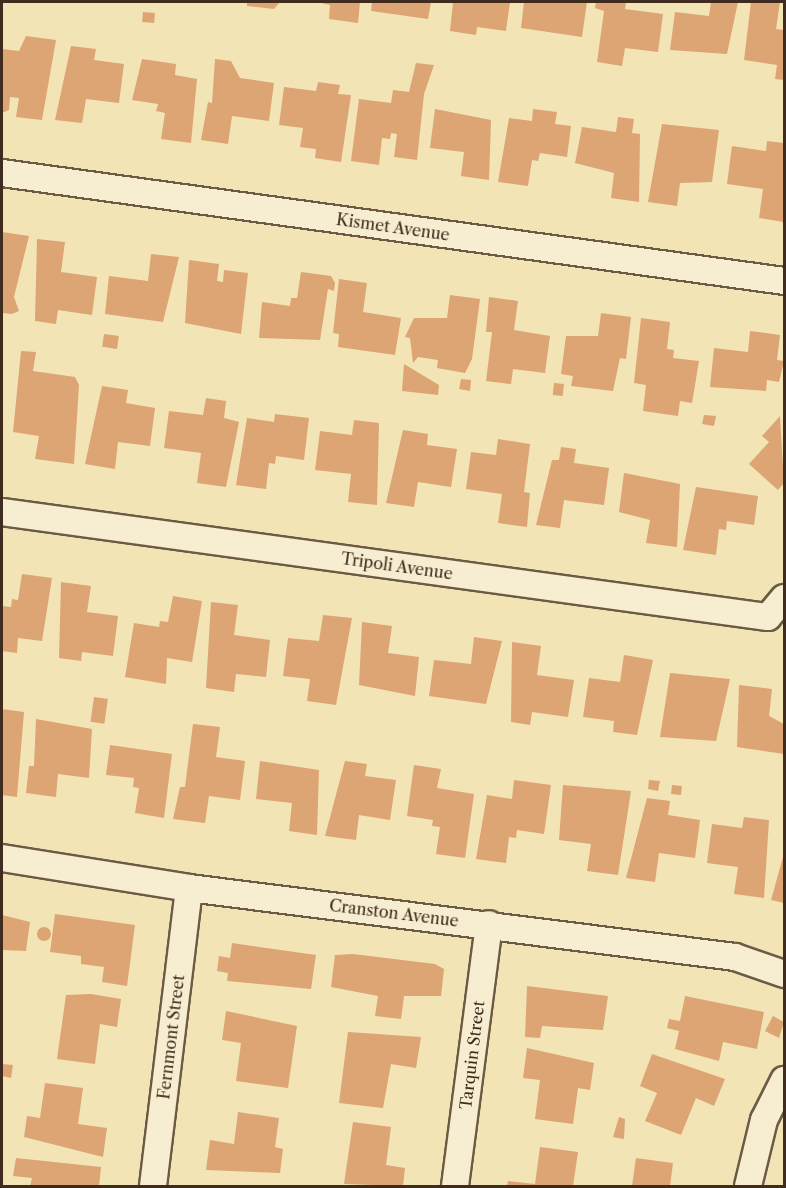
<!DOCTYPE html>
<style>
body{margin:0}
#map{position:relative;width:786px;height:1188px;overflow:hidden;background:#f3e4b6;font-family:"Libre Caslon Text",serif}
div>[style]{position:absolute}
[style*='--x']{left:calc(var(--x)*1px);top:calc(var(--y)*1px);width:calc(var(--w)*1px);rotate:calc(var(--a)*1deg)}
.building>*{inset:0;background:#dda474;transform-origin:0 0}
.round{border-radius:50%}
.roads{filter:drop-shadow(2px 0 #6c5a44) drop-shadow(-2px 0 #6c5a44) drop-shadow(0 2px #6c5a44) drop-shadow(0 -2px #6c5a44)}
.minor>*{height:26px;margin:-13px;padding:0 13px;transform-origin:13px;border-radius:13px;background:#f7edd0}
span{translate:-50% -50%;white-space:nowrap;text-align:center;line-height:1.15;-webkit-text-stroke:4.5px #f7edd0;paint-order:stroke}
.street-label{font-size:16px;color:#3f2c1e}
.frame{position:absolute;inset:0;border:3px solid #3f2c1e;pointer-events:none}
</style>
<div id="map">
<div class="building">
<i style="clip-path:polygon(247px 2px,280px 2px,274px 9px,247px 6px)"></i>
<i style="clip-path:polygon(316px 2px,360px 2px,358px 23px,329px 19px,330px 5px)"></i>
<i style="clip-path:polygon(372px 2px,431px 2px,428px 19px,371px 11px)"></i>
<i style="clip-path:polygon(453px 2px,510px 2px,506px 31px,477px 27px,476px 35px,450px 31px)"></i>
<i style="clip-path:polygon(524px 2px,587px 2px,582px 37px,521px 28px)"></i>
<i style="clip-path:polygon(596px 2px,626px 2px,625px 9px,663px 14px,658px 52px,625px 48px,622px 66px,597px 62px,604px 11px,595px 8px)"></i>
<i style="clip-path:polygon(711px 2px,738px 2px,727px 54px,670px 50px,675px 12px,709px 16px)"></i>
<i style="clip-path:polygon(751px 2px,780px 2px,776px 29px,784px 30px,784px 80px,775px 79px,777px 65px,744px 60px)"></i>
<i style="left:143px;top:12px;width:12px;height:10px;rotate:5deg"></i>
<i style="clip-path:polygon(26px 36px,56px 40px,42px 120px,16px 117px,19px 98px,10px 97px,9px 110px,2px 113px,2px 49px,19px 51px)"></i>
<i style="clip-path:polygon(71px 46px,96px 49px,94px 60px,124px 64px,119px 103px,86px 99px,82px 123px,55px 120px)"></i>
<i style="clip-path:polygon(142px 59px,176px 64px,175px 75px,197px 79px,191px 143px,161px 139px,165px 113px,156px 111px,158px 104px,132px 100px)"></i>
<i style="clip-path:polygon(215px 59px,231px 61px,240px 78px,274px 83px,269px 121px,232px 116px,228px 144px,201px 140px,208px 102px,212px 103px)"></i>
<i style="clip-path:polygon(416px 63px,434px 65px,424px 94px,417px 160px,394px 157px,397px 134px,391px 133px,390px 139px,382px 138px,379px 165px,351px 161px,359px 99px,391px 103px,393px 90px,409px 92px)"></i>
<i style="clip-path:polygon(318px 82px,340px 85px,338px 94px,351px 95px,341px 162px,315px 158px,316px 149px,300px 147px,303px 128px,279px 125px,284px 87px,316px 91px)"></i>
<i style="clip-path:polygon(435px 109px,491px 120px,489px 180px,461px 176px,464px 152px,430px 148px)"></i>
<i style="clip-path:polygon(533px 109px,557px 112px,555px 124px,571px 126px,567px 157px,540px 153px,538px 161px,532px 160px,528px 186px,498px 182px,509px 118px,532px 121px)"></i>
<i style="clip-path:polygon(618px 117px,634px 119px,632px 133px,640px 134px,639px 202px,611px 198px,614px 173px,575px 163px,582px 127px,616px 132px)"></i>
<i style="clip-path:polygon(662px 124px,719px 130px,712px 182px,680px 183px,677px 206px,648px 202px)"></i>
<i style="clip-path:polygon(767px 141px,784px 143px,784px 222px,759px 218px,763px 189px,727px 184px,732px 146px,766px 151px)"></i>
<i style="clip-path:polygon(2px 232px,29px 236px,14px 297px,19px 311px,12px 314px,2px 313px)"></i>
<i style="clip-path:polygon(37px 239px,65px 242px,61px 272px,97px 277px,92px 315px,58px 310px,56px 324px,35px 321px)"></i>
<i style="clip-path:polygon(151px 254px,179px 257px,163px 322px,105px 314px,109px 276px,148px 281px)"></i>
<i style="clip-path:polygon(189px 260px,219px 264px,217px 281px,223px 282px,224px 270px,248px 273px,241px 334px,185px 323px)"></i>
<i style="clip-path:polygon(301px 272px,331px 276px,335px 283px,334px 291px,328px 289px,320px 340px,259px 338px,262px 302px,290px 306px,291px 298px,297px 298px)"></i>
<i style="clip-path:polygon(339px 279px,367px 283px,363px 312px,401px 318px,395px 355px,338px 347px,339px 334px,333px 333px)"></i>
<i style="clip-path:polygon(450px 295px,480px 299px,472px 359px,465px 373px,437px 368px,438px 360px,418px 357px,413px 363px,410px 338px,405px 337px,414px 318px,447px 318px)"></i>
<i style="clip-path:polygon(489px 297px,518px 301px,514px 330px,550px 336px,545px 373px,513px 369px,511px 384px,486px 381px,492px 332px,486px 332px)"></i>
<i style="clip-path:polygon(601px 313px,631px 317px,626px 359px,620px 358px,613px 391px,571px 386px,573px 376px,561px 374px,566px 336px,598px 336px)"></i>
<i style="clip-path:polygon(641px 318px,670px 322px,667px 349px,674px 350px,673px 358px,699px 361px,692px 403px,680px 401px,678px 416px,643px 411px,646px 385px,634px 383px)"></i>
<i style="clip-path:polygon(750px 331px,780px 335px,777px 360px,784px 361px,779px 382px,767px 380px,766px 391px,710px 387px,714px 348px,748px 352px)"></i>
<i style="left:104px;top:334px;width:15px;height:13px;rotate:8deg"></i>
<i style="clip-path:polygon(21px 351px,36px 352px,33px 371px,75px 377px,79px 385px,74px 464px,35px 459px,39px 436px,13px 432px)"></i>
<i style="clip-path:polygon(404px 364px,439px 385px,438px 395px,402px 391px)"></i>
<i style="clip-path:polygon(461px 379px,471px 380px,470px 391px,459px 389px)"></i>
<i style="left:554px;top:383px;width:10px;height:12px;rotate:6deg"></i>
<i style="clip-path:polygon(102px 386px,128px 390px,126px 403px,155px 408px,150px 446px,118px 442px,115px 469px,85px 464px)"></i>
<i style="clip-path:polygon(206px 398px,226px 401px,224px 418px,239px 422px,226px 487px,197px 483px,201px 453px,164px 448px,169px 411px,203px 415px)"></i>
<i style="clip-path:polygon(275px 414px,309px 418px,304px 460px,276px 456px,275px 464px,269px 463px,266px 489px,236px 485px,247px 418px,274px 422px)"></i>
<i style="clip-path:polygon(704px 415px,716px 416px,714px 426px,702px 424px)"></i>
<i style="clip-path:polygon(780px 416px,784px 483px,778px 490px,749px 464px,769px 442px,762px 436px)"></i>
<i style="clip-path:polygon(354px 420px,379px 423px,377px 505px,348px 502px,351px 474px,315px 470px,320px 431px,352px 435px)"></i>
<i style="clip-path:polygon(403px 430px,428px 434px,427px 445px,457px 449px,451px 487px,418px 482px,414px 507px,386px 503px)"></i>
<i style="clip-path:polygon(498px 439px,530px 444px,524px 492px,530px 493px,527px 527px,498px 523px,502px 494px,466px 489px,471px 452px,496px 455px)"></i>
<i style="clip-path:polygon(561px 447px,576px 449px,574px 463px,609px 468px,604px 505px,564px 500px,560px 528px,536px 525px,552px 460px,559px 460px)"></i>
<i style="clip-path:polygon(624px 473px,680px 484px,677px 547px,646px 543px,650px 520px,619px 512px)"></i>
<i style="clip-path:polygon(696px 487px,758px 496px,754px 525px,727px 521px,726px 530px,719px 529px,716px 555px,683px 550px)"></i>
<i style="clip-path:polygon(22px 574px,52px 578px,42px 641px,18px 638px,17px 653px,2px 651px,2px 606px,11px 607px,12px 599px,18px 600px)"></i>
<i style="clip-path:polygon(61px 582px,91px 586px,87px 612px,118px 616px,113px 656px,82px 652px,81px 661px,59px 658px)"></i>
<i style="clip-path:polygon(173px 596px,202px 601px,192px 662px,167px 658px,166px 684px,125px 677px,134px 623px,159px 627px,160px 621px,168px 622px)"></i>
<i style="clip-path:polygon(211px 602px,238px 605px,234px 635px,270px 640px,266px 677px,236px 674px,234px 692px,206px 688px)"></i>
<i style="clip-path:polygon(323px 615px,352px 618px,336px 705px,307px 701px,310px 679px,283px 676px,288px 638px,319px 641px)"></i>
<i style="clip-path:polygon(362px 622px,392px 626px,388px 653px,419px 657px,415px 696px,359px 685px)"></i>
<i style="clip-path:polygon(474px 637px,502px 641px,486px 704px,429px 696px,434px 660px,471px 664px)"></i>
<i style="clip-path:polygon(512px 642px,541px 646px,537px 675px,574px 680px,568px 717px,532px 712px,530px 725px,511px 722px)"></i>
<i style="clip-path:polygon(624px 655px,653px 660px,637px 735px,613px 732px,614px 721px,583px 717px,589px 678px,620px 682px)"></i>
<i style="clip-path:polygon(670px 673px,730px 679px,716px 741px,660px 737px)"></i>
<i style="clip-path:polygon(739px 685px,772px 689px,769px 716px,784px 724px,784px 754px,737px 747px)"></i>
<i style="left:94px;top:697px;width:14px;height:25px;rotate:8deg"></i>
<i style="clip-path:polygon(2px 709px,24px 712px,17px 797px,2px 795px)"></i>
<i style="clip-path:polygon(36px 719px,92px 729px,89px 778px,58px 774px,56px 797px,26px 793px,29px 766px,34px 766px)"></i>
<i style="clip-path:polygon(193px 724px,220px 727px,216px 757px,245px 761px,240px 800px,209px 796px,205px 823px,173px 819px,180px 787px,185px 787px)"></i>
<i style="clip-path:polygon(110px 745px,172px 754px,164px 818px,135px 813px,139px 788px,133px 787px,134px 778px,106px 775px)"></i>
<i style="clip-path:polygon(260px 761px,319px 770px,317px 835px,289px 831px,292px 803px,256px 799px)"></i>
<i style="clip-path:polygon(345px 761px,367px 764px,365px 776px,396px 780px,390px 820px,359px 815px,356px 840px,325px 836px)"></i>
<i style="clip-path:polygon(414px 765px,441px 769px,437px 788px,474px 794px,465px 858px,436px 854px,440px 827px,432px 826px,433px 820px,407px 816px)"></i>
<i style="clip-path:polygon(514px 780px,551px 785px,544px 834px,517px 830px,516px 838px,509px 837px,506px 863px,476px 859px,487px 795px,512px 799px)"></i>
<i style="clip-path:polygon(649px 780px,660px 781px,658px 791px,648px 789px)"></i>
<i style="clip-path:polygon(563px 785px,631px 791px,618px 875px,587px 871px,591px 844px,559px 840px)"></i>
<i style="left:672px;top:785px;width:10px;height:9px;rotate:6deg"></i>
<i style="clip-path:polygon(647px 798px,670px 801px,668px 815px,700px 820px,695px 858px,659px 853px,655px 882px,626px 878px)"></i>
<i style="clip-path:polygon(744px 817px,769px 820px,764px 898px,734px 894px,738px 867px,707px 863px,712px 824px,742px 828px)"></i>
<i style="clip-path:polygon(783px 857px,784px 857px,784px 903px,771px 900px)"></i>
<i style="clip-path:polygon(55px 914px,135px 925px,127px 986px,102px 982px,104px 967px,81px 964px,81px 956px,50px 952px)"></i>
<i style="clip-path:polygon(2px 915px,30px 922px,26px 951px,2px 950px)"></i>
<i class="round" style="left:37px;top:927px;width:14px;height:14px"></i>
<i style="clip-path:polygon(232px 943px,316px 955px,311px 989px,227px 981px,228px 973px,217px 971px,219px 956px,230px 958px)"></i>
<i style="clip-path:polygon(353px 954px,435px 964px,444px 969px,441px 996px,404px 996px,401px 1019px,375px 1016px,378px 996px,331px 987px,335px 955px)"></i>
<i style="clip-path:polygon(527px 986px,608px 996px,603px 1030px,542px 1026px,540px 1038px,525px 1037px)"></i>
<i style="clip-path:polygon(91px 994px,121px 999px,117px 1027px,100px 1024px,95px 1064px,57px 1059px,66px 995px)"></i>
<i style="clip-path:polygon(685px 996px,764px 1012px,757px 1049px,723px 1042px,719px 1061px,675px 1049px,679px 1031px,667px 1028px,669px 1019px,680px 1021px)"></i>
<i style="clip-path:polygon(226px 1011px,297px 1026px,288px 1088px,236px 1081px,241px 1043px,222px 1040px)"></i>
<i style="clip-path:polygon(773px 1016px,784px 1022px,779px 1038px,765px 1031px)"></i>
<i style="clip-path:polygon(348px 1032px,421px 1037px,416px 1068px,391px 1064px,383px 1108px,339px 1103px)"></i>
<i style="clip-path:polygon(527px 1048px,594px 1063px,590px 1090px,578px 1088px,573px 1124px,535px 1119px,540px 1080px,523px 1078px)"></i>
<i style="clip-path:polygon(652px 1054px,725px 1079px,714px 1106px,696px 1098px,681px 1135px,645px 1121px,657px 1093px,640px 1086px)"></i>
<i style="clip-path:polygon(2px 1064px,13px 1065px,11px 1078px,2px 1076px)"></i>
<i style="clip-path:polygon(45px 1083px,83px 1088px,78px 1124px,107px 1128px,103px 1157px,24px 1137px,27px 1116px,40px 1118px)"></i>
<i style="clip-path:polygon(238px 1112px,279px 1118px,275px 1147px,283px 1149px,280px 1173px,206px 1170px,210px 1140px,234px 1144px)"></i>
<i style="clip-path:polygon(619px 1117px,625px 1119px,624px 1139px,613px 1137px)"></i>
<i style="clip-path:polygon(353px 1122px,391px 1127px,386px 1165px,405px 1168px,403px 1186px,344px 1184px)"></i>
<i style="clip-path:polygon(540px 1147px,578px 1152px,573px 1186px,507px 1186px,508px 1181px,535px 1184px)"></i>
<i style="clip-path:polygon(16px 1158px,101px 1167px,99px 1186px,30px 1186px,32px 1178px,13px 1176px)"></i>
<i style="clip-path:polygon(636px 1158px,673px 1163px,670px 1186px,632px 1186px)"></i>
</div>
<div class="roads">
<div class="minor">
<i style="--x:2;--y:173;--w:789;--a:7.86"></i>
<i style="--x:2;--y:512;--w:773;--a:7.81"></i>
<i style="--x:768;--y:617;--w:25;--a:-50"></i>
<i style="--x:2;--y:858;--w:189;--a:9.1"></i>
<i style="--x:189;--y:888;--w:550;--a:7.2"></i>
<i style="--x:735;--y:957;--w:52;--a:19.1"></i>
<i style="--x:153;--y:1186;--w:300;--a:-83.1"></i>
<i style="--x:455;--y:1186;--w:264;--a:-82.6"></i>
<i style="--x:748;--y:1186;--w:68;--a:-76.4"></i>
<i style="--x:764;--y:1120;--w:45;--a:-63.4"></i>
</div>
</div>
<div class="street-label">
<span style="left:393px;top:227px;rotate:8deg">Kismet Avenue</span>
<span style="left:397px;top:566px;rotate:8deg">Tripoli Avenue</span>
<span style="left:394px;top:913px;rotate:7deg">Cranston Avenue</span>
<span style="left:171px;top:1037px;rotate:-83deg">Fernmont Street</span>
<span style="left:472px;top:1055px;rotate:-83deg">Tarquin Street</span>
</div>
<div class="frame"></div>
</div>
